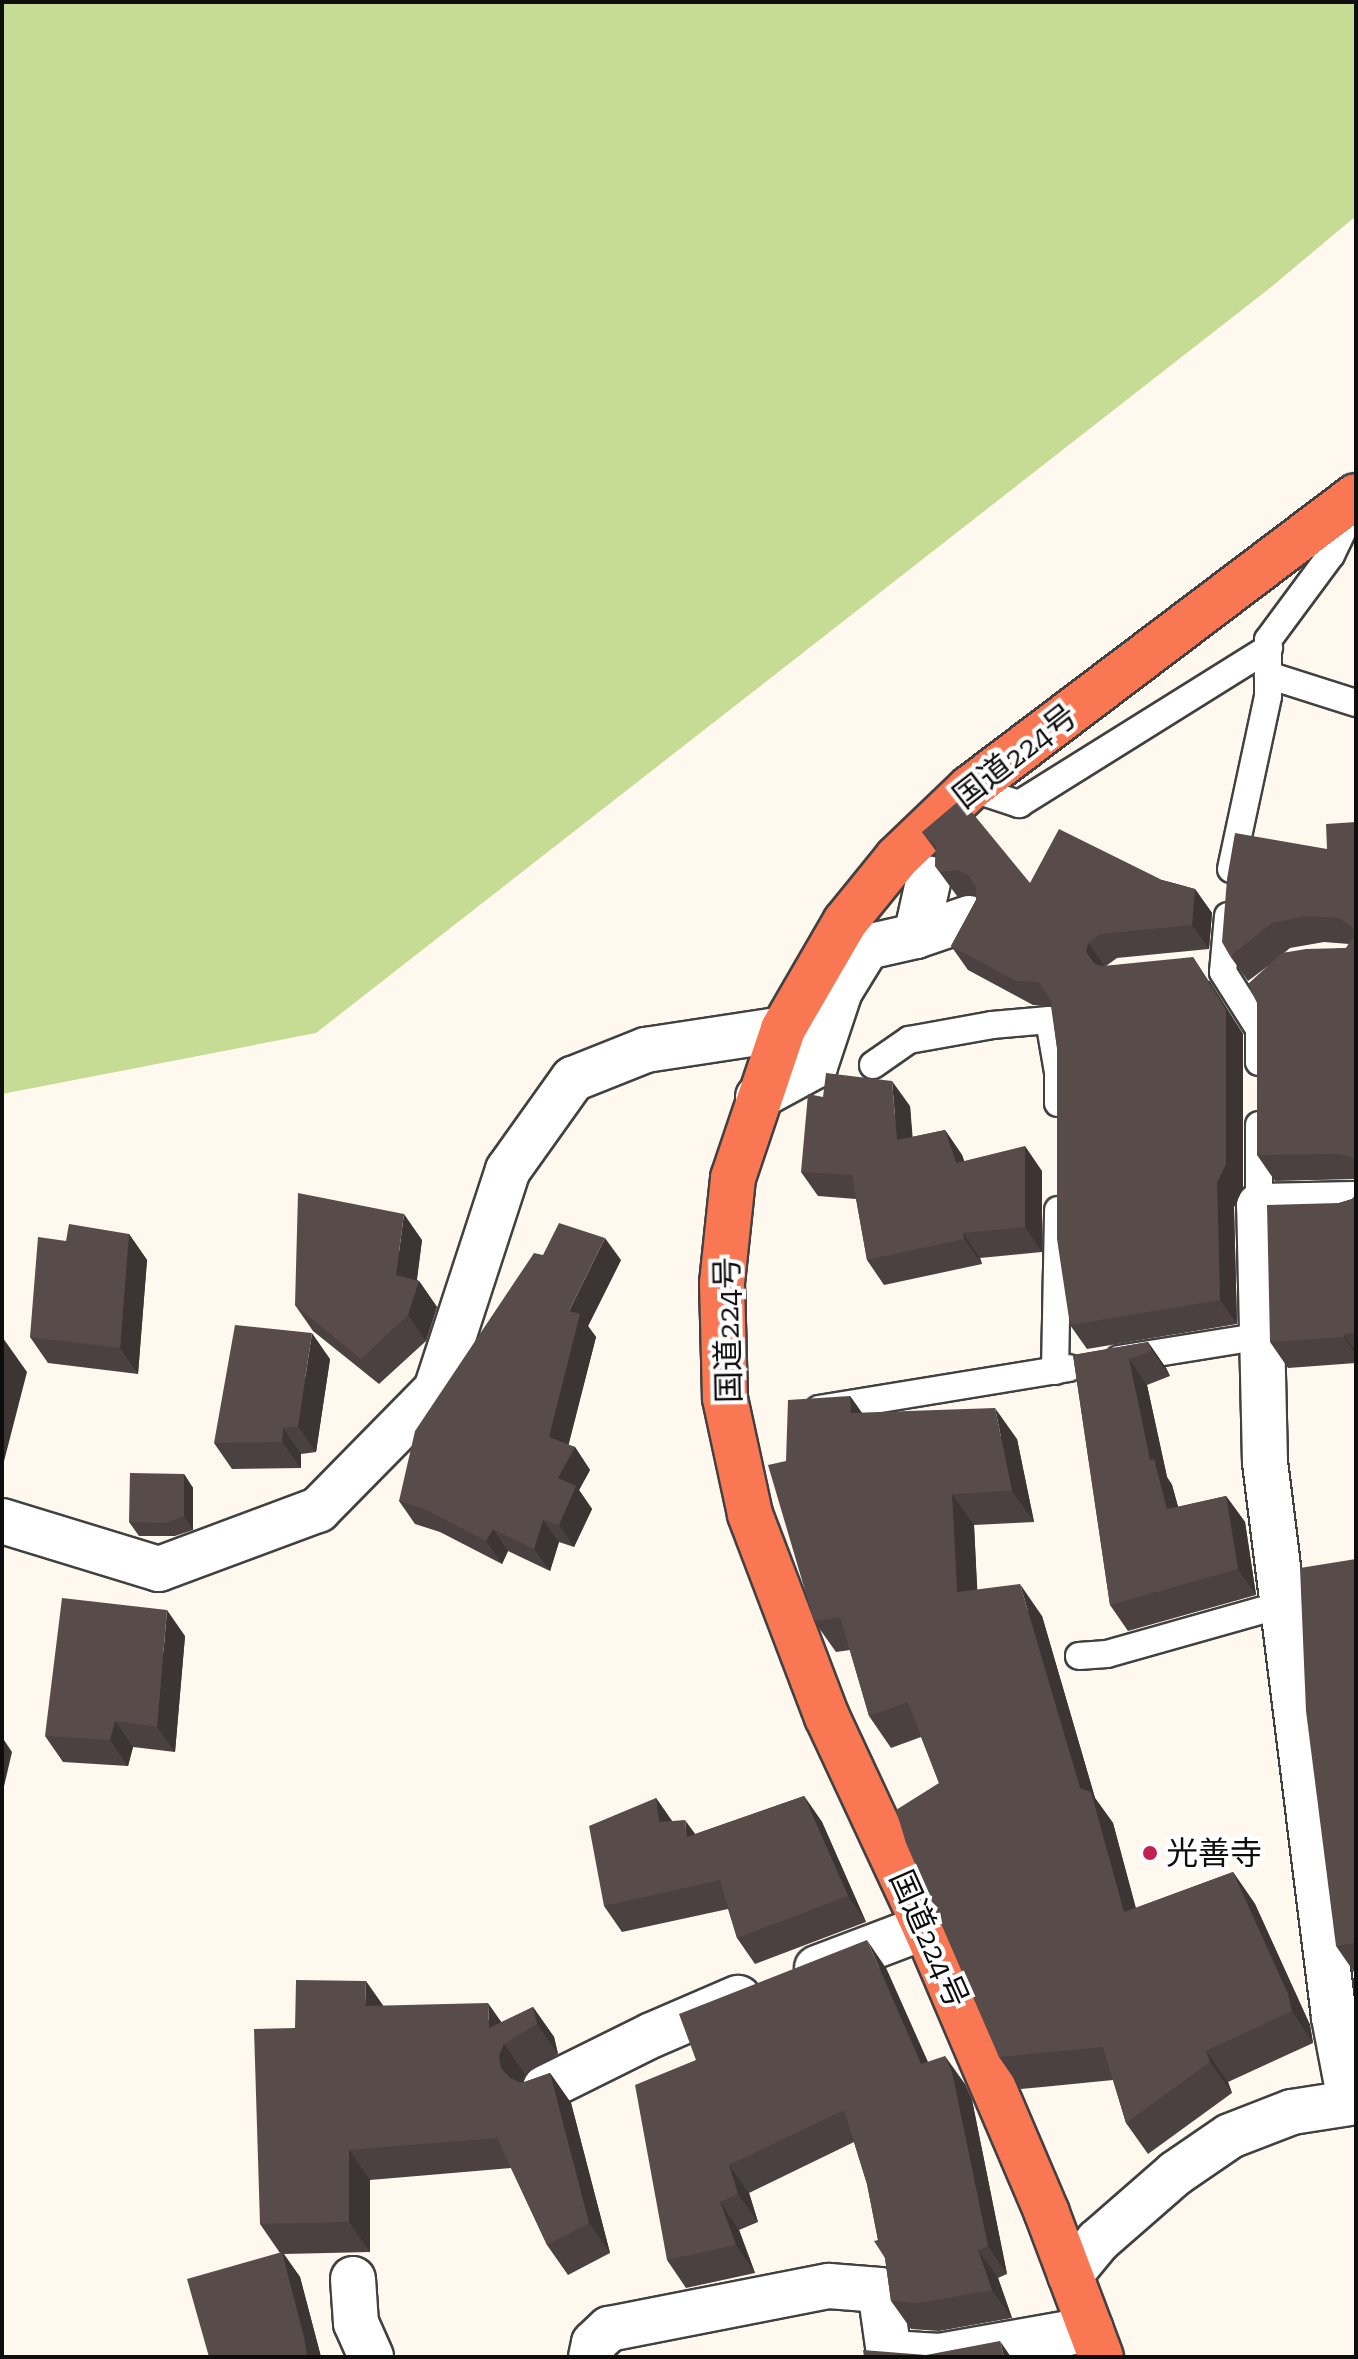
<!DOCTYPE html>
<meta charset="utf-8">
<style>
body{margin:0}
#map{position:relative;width:1358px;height:2359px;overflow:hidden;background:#fff8ee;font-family:"Zilla Slab","Noto Sans JP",serif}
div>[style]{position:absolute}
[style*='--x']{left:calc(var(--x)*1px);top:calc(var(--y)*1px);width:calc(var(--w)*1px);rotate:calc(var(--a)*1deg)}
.forest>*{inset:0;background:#c6dc95}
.roads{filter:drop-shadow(2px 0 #414141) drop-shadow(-2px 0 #414141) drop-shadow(0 2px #414141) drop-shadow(0 -2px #414141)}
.lane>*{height:26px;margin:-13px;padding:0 13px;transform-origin:13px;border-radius:13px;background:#fff}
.street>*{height:44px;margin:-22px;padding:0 22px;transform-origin:22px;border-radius:22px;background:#fff}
.highway>*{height:44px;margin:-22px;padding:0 22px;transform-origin:22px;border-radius:22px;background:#f97752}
.wall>*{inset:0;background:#4b4140}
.shaded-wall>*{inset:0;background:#3d3534}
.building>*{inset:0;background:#574c4a}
.dots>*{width:22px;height:22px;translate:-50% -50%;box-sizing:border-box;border:4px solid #fff;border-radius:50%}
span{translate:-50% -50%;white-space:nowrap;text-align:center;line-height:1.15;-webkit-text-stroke:8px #fff;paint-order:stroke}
.street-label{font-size:32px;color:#0e0e0e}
.poi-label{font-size:32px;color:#0e0e0e}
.left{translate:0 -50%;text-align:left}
.frame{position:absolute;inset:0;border:4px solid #0e0e0e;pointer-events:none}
</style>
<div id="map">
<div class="forest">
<i style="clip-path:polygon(2px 2px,1356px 2px,1356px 216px,1270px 288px,316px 1033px,2px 1094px)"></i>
</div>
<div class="roads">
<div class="lane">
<i style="--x:1268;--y:675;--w:92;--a:17.7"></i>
<i style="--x:970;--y:788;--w:52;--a:18.1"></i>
<i style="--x:1019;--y:804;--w:295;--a:-32"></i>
<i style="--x:1231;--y:869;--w:177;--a:-77.9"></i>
<i style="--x:1268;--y:696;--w:56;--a:-90"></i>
<i style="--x:1268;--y:640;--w:106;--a:-53.5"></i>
<i style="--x:1331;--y:555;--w:58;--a:-64.3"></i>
<i style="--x:1228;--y:916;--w:56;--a:95.1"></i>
<i style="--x:1223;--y:972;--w:67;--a:57.7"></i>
<i style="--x:1259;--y:1029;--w:33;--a:90"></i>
<i style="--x:873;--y:1065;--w:44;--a:-34.8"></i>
<i style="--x:909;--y:1040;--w:84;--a:-10.2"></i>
<i style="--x:992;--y:1025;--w:57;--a:-5"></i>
<i style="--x:1049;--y:1020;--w:53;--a:80.2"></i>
<i style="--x:1058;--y:1072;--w:31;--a:90"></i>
<i style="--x:1259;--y:1125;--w:81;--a:90"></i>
<i style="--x:1119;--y:1359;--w:145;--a:-9.1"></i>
<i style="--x:1055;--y:1371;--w:161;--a:-88.9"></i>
<i style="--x:819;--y:1409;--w:253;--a:-9.3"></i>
<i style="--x:1079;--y:1656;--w:28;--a:-4"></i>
<i style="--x:1107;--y:1654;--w:184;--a:-15.8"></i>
</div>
<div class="street">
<i style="--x:916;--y:936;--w:56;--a:-18.8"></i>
<i style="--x:758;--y:1097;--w:65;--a:-28.5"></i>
<i style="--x:815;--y:1066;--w:79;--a:-71.6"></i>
<i style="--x:840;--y:991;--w:52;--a:-58.5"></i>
<i style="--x:867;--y:947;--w:50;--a:-12.7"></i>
<i style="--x:916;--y:936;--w:59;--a:-77.4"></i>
<i style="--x:2;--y:1521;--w:164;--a:17"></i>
<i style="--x:159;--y:1569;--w:170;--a:-20.4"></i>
<i style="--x:318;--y:1510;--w:168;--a:-45.5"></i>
<i style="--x:436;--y:1390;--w:231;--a:-71.9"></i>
<i style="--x:508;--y:1170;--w:112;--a:-54.5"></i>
<i style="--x:573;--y:1079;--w:79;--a:-21.7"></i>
<i style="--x:646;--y:1050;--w:139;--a:-8.7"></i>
<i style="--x:817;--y:1968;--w:116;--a:-20.8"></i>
<i style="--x:545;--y:2088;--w:119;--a:-26.4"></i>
<i style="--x:652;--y:2035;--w:94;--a:-23.3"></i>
<i style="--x:1350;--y:2101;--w:86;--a:-100.8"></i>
<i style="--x:1334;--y:2017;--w:559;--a:-97.09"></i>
<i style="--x:1265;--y:1462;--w:256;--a:-91.3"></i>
<i style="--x:1259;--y:1206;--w:97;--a:-1.2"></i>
<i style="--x:1070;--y:2275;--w:44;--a:-50.5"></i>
<i style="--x:1098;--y:2241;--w:103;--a:-41.1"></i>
<i style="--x:1176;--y:2173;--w:65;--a:-34.4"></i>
<i style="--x:1230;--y:2136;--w:66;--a:-21.2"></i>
<i style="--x:1292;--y:2112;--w:65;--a:-8.9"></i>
<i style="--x:353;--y:2279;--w:44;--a:86.1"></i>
<i style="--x:356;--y:2323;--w:37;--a:66"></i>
<i style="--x:591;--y:2357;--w:14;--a:-78"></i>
<i style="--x:594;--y:2343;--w:21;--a:-43"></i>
<i style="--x:609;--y:2329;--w:224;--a:-11.1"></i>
<i style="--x:829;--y:2286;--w:51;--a:4.5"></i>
<i style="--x:880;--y:2290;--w:64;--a:81.9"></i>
<i style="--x:889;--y:2353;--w:51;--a:3.4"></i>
<i style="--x:940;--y:2356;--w:153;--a:-10.1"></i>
</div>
<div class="highway">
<i style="--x:1101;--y:2357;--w:154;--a:-110.6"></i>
<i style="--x:1047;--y:2213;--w:311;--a:-113.1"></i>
<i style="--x:925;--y:1927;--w:232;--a:-115"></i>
<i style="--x:827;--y:1717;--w:217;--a:-110.8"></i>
<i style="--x:750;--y:1514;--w:119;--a:-102.2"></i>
<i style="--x:725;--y:1398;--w:115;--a:-91.5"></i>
<i style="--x:722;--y:1283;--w:106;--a:-84"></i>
<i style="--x:733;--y:1178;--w:157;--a:-71.4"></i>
<i style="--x:783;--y:1029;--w:124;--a:-59.9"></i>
<i style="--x:845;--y:922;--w:82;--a:-50.9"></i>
<i style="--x:897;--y:858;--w:101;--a:-43.8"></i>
<i style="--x:970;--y:788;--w:484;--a:-37.1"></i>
</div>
</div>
<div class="wall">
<i style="clip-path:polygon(evenodd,1356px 822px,1356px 1179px,1275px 1181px,1257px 1155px,1268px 966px,1248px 981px,1230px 956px,1327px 849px,1356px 822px,1324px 942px,1349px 944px,1346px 948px,1284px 953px,1290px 948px,1324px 942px)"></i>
<i style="clip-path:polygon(922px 832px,1030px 883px,1162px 880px,1195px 889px,1212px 913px,1209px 949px,1117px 958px,1106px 966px,1210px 981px,1243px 1034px,1243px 1188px,1234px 1207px,1237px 1324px,1087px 1349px,1070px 1325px,1057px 1048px,1051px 1006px,1033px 1005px,968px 970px,951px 946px,976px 900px,976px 895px,957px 896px,935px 866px,936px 851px)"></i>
<i style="clip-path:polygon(910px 1106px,912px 1137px,945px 1130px,962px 1155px,964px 1161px,1042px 1171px,1042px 1252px,980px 1258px,982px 1264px,884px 1285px,867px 1260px,856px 1199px,818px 1196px,801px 1172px)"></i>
<i style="clip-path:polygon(1356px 1195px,1356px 1363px,1288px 1368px,1270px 1342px,1339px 1203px,1352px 1199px)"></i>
<i style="clip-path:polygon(129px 1234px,147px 1260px,138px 1374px,48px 1363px,30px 1337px,66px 1241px)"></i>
<i style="clip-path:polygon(422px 1240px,417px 1280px,419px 1281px,437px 1307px,426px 1341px,379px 1384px,313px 1331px,295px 1305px)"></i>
<i style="clip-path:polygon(621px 1260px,588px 1326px,596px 1337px,568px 1445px,575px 1447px,590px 1470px,579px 1490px,592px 1509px,574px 1547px,559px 1542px,550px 1571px,508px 1551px,502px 1564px,440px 1532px,415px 1524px,399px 1501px)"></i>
<i style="clip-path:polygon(1148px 1342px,1166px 1368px,1170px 1376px,1147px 1385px,1167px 1477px,1172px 1485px,1178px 1507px,1226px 1496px,1245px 1522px,1256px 1595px,1128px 1631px,1110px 1605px,1073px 1355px)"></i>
<i style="clip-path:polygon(330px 1359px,316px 1452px,301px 1454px,301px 1468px,232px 1469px,214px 1443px)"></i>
<i style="clip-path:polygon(850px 1396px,862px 1413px,1017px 1439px,1034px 1522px,974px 1525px,977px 1590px,1042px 1616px,1095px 1798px,1113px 1823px,1136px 1908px,1233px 1872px,1255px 1904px,1310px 2025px,1313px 2043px,1228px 2082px,1232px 2093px,1148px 2154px,1126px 2123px,1113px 2080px,1021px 2089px,999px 2057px,939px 1783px,921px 1737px,891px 1748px,869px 1716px,850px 1650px,836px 1652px,814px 1621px,786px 1461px)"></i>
<i style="clip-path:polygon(184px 1474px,193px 1488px,193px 1530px,175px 1536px,139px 1536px,129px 1522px)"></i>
<i style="clip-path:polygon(1356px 1559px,1356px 1971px,1354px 1972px,1336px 1946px)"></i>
<i style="clip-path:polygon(185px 1636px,175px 1752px,133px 1747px,128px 1766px,63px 1762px,45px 1736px)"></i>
<i style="clip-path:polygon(804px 1796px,822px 1822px,866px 1922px,755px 1964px,737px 1938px,728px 1909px,622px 1932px,604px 1906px,656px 1798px,672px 1821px,695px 1834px)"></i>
<i style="clip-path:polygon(886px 1968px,928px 2062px,965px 2084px,972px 2100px,1007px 2274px,998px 2278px,1012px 2318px,939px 2331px,911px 2329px,891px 2301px,885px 2258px,878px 2240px,867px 2184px,854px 2142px,749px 2193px,758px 2222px,739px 2230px,755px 2273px,686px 2288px,667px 2260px,696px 2060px)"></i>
<i style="clip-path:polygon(383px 2006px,502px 2022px,533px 2007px,554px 2037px,558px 2054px,525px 2074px,521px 2083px,550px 2073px,571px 2103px,610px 2253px,568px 2275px,547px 2245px,511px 2168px,370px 2180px,370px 2252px,284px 2254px,300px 2277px,321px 2357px,209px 2357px,280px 2253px,260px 2224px,295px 2028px)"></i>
</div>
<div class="shaded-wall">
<i style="clip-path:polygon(1195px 889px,1212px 913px,1209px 949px,1192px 925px)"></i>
<i style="clip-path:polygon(1088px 943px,1105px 967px,1103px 976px,1086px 952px)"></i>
<i style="clip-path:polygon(1193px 957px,1243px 1034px,1243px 1188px,1234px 1207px,1237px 1324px,1220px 1300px,1217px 1183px)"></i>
<i style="clip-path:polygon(892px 1081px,910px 1106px,915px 1165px,897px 1140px)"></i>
<i style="clip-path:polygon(945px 1130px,962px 1155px,974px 1188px,956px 1163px)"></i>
<i style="clip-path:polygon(1025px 1146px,1042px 1171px,1042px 1252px,1025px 1227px)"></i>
<i style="clip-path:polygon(404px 1214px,422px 1240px,415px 1292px,419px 1281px,437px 1307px,426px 1341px,408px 1315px,396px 1275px)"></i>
<i style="clip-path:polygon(963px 1233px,980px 1258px,982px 1264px,964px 1239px)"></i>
<i style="clip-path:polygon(129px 1234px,147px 1260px,138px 1374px,120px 1348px)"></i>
<i style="clip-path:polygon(605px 1238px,621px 1260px,588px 1326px,596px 1337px,565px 1459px,549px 1437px,569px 1311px)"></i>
<i style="clip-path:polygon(312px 1333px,330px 1359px,316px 1452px,298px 1426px)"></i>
<i style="clip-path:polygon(1343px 1334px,1356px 1352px,1356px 1355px,1344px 1337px)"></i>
<i style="clip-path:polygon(3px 1338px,27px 1372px,2px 1469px,2px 1343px)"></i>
<i style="clip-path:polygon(1148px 1342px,1166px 1368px,1170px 1376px,1152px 1351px)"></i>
<i style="clip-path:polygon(1129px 1359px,1147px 1385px,1167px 1477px,1172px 1485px,1186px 1535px,1167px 1509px,1150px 1460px)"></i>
<i style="clip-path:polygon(850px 1396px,872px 1427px,851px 1413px)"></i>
<i style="clip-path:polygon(995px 1408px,1017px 1439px,1034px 1522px,1012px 1491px)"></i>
<i style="clip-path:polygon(283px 1428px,301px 1454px,301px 1468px,282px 1442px)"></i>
<i style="clip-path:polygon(575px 1447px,590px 1470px,579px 1490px,592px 1509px,574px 1547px,559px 1525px,558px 1478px)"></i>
<i style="clip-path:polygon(184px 1474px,193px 1488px,193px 1530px,184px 1516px)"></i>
<i style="clip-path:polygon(952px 1494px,974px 1525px,979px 1623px,957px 1592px)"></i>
<i style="clip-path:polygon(1226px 1496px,1245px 1522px,1256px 1595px,1238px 1569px)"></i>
<i style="clip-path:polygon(543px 1520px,559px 1542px,550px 1571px,534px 1549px)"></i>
<i style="clip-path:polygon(493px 1529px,508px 1551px,502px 1564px,486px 1541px)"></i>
<i style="clip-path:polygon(1020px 1584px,1042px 1616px,1095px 1798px,1113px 1823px,1145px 1944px,1124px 1912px,1080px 1788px)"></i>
<i style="clip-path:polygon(167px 1610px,185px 1636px,175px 1752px,157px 1727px)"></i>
<i style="clip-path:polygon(115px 1721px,133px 1747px,128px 1766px,110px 1740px)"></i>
<i style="clip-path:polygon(2px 1737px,12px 1752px,2px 1795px)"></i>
<i style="clip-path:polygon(804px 1796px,822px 1822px,866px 1922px,848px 1896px)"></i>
<i style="clip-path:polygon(656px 1798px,674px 1824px,659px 1822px)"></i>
<i style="clip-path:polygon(685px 1820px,704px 1846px,687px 1837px)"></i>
<i style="clip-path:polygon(1233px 1872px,1255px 1904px,1310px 2025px,1313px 2043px,1292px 2011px)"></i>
<i style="clip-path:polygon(867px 1940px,886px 1968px,941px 2092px,921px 2064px)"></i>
<i style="clip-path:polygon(366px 1981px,387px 2011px,365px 2006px)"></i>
<i style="clip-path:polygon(488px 2003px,509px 2033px,504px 2044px,525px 2074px,520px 2086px,522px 2098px,501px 2068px,489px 2028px)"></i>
<i style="clip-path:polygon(533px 2007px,554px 2037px,558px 2054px,537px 2024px)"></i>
<i style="clip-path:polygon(1206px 2051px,1228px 2082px,1232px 2093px,1210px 2062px)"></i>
<i style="clip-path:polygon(945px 2056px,965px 2084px,972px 2100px,1007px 2274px,988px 2246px)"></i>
<i style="clip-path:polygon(550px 2073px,571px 2103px,610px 2253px,589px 2223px)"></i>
<i style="clip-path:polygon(349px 2150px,370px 2180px,370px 2252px,349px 2222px)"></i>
<i style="clip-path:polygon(729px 2165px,749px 2193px,758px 2222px,738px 2194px)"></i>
<i style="clip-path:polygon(720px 2202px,739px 2230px,755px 2273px,736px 2245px)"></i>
<i style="clip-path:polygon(978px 2250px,998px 2278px,1012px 2318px,992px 2290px)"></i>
<i style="clip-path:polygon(282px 2252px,300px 2277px,321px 2357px,307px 2357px)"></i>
<i style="clip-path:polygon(1000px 2341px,1011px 2357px,1004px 2357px)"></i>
</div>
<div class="building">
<i style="clip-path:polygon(961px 799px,1030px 883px,1059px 829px,1162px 880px,1195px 889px,1192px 925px,1100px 934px,1088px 943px,1086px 952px,1095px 964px,1103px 966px,1193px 957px,1226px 1010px,1226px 1164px,1217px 1183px,1220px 1300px,1070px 1325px,1057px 1239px,1057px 1048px,1051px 1000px,1039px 982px,1016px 981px,951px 946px,976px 900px,976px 887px,969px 876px,958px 870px,940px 872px,935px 866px,936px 846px,922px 832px)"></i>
<i style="clip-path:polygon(1356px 822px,1356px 1162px,1351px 1157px,1338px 1154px,1257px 1155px,1257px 1003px,1248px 984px,1282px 953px,1306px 949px,1346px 948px,1354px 936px,1353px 928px,1339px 918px,1306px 916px,1272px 923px,1230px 956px,1222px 942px,1227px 879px,1235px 833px,1327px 849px,1326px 824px)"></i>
<i style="clip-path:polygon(826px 1073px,892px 1081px,897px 1140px,945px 1130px,956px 1163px,1025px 1146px,1025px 1227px,963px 1233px,964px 1239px,867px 1260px,852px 1175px,801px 1172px,808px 1094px,823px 1097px)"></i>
<i style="clip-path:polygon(298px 1193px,404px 1214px,396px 1275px,419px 1281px,408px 1315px,361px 1359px,295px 1305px)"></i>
<i style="clip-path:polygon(1356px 1195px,1356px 1333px,1343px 1334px,1344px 1337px,1270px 1342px,1267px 1205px,1339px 1203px,1352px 1199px)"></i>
<i style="clip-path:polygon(559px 1223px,605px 1238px,569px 1311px,580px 1314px,549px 1437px,575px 1447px,558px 1478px,576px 1486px,559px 1525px,543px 1520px,534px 1549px,493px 1529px,486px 1541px,425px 1509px,399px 1501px,415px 1431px,534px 1253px,543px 1255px)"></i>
<i style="clip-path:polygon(69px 1224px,129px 1234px,120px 1348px,30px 1337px,38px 1237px,66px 1241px)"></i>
<i style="clip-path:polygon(235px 1325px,312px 1333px,298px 1426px,283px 1428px,282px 1442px,214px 1443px)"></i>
<i style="clip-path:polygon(1148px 1342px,1152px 1351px,1129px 1359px,1150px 1460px,1154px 1459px,1167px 1509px,1226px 1496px,1238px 1569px,1110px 1605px,1073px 1355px)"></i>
<i style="clip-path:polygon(850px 1396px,851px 1413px,995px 1408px,1012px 1491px,952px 1494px,957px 1592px,1020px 1584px,1080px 1788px,1091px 1792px,1124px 1912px,1233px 1872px,1288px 1994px,1292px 2011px,1206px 2051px,1210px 2062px,1126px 2123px,1103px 2047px,999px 2057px,906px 1843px,896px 1810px,939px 1783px,908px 1702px,869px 1716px,840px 1617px,814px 1621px,768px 1465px,786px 1461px,788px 1400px)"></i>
<i style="clip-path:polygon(130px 1473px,184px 1474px,184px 1516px,165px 1523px,129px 1522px)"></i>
<i style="clip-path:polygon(1356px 1559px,1356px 1943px,1336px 1946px,1306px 1711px,1300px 1568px)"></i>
<i style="clip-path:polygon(62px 1598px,167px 1610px,157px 1727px,115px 1721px,110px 1740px,45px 1736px)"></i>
<i style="clip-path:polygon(804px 1796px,848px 1896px,737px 1938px,720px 1880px,604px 1906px,589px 1826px,656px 1798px,659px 1822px,685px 1820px,687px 1837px)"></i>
<i style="clip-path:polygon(867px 1940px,921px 2064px,945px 2056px,952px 2072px,988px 2246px,978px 2250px,992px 2290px,919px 2303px,891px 2301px,885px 2258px,874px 2241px,878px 2240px,867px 2184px,844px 2110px,729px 2165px,738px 2194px,720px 2202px,736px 2245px,667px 2260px,635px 2085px,696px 2060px,679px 2014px)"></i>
<i style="clip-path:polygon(296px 1980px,366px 1981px,365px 2006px,488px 2003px,489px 2028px,533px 2007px,537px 2024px,504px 2044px,499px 2056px,501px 2068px,510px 2078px,522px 2083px,550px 2073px,589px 2223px,547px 2245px,497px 2138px,349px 2150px,349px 2222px,260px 2224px,254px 2029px,295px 2028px)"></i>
<i style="clip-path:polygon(282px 2252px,304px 2337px,307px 2357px,209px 2357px,187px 2279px)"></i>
<i style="clip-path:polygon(1000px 2341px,1004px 2357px,864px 2357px,863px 2350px,926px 2355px)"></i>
</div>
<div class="dots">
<i style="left:1150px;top:1853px;background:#c3214f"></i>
</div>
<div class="street-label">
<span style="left:1015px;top:756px;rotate:-38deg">国道224号</span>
<span style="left:728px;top:1330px;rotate:-91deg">国道224号</span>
<span style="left:929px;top:1939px;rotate:66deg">国道224号</span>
</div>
<div class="poi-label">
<span class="left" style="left:1166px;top:1853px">光善寺</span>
</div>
<div class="frame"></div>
</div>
